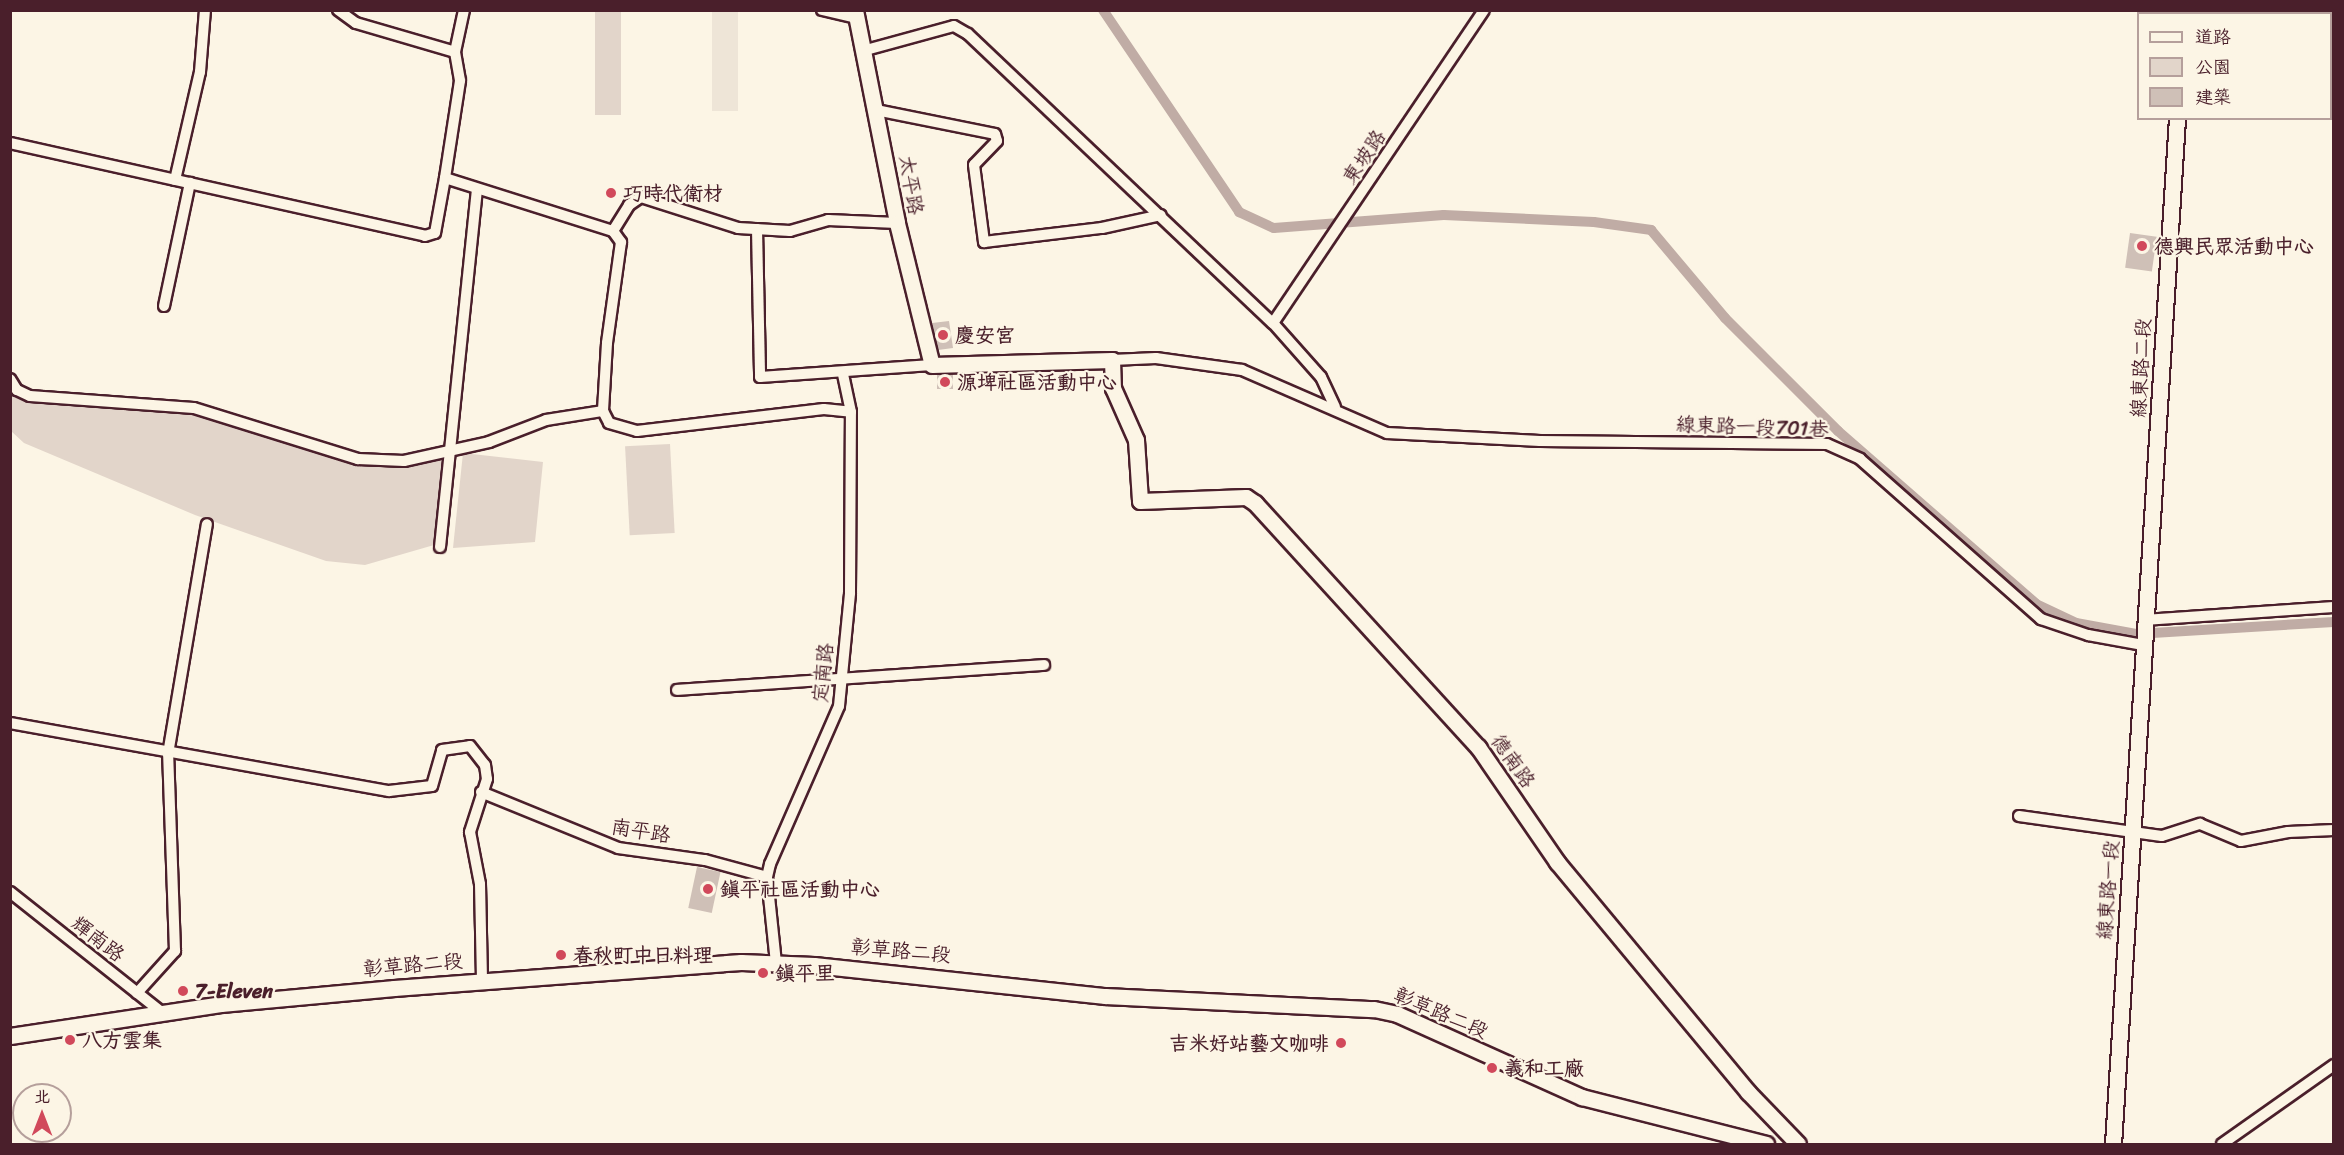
<!DOCTYPE html>
<meta charset="utf-8">
<style>
body{margin:0}
#map{position:relative;width:2344px;height:1155px;overflow:hidden;background:#fcf5e5;font-family:Sriracha,"LXGW WenKai TC",sans-serif}
div>[style]{position:absolute}
[style*='--x']{left:calc(var(--x)*1px);top:calc(var(--y)*1px);width:calc(var(--w)*1px);rotate:calc(var(--a)*1deg)}
.built>*{inset:0;background:#eee5d7;transform-origin:0 0}
.green>*{inset:0;background:#e2d5ca;transform-origin:0 0}
.canal>*{height:10px;margin:-5px;padding:0 5px;transform-origin:5px;border-radius:5px;background:#c0aca5}
.building>*{inset:0;background:#cfc0b7;transform-origin:0 0}
.roads{filter:drop-shadow(2px 0 #4a1f2b) drop-shadow(-2px 0 #4a1f2b) drop-shadow(0 2px #4a1f2b) drop-shadow(0 -2px #4a1f2b)}
.street>*{height:10px;margin:-5px;padding:0 5px;transform-origin:5px;border-radius:5px;background:#fcf5e5}
.secondary>*{height:15px;margin:-7.5px;padding:0 7.5px;transform-origin:7.5px;border-radius:7.5px;background:#fcf5e5}
.dots>*{width:16px;height:16px;translate:-50% -50%;box-sizing:border-box;border:3px solid #fcf5e5;border-radius:50%}
span{translate:-50% -50%;white-space:nowrap;text-align:center;line-height:1.15;-webkit-text-stroke:4.5px #fcf5e5;paint-order:stroke}
.street-label{font-size:20px;color:#4a1f2b}
.poi-label{font-size:20px;color:#4a1f2b;font-weight:700}
.left{translate:0 -50%;text-align:left}
.right{translate:-100% -50%;text-align:right}
.frame{position:absolute;inset:0;border:12px solid #4a1f2b;pointer-events:none}
.legend{position:absolute;left:2137px;top:12px;width:195px;height:108px;box-sizing:border-box;background:#fcf5e5;border:2px solid #b59f9b;margin:0;padding:8px 10px;list-style:none;font-size:18px;color:#4a1f2b}
.legend li{display:flex;align-items:center;gap:12px;height:30px}
.legend b{width:30px;border:2px solid #b59f9b}
.north{position:absolute;left:12px;top:1083px;width:60px;height:60px;box-sizing:border-box;background:#fcf5e5;border:2px solid #b59f9b;border-radius:50%;rotate:0deg;font-size:16px;font-weight:700;line-height:24px;text-align:center;color:#4a1f2b}
.north::after{content:'';display:block;margin:auto;width:21px;height:27px;background:#d1495b;clip-path:polygon(50% 0,100% 100%,50% 72%,0 100%)}
</style>
<div id="map">
<div class="built">
<i style="left:712px;top:11px;width:26px;height:100px"></i>
</div>
<div class="green">
<i style="left:595px;top:11px;width:26px;height:104px"></i>
<i style="clip-path:polygon(10px 376px,21px 394px,176px 401px,226px 413px,299px 441px,390px 460px,448px 453px,434px 545px,365px 565px,326px 561px,195px 515px,24px 443px,11px 431px)"></i>
<i style="left:670px;top:444px;width:89px;height:45px;rotate:87deg"></i>
<i style="clip-path:polygon(463px 453px,543px 462px,535px 542px,453px 548px)"></i>
</div>
<div class="canal">
<i style="--x:1103;--y:10;--w:244;--a:56"></i>
<i style="--x:1239;--y:212;--w:38;--a:25"></i>
<i style="--x:1274;--y:228;--w:170;--a:-4.4"></i>
<i style="--x:1444;--y:215;--w:150;--a:2.7"></i>
<i style="--x:1594;--y:222;--w:58;--a:8"></i>
<i style="--x:1651;--y:230;--w:115;--a:49.9"></i>
<i style="--x:1725;--y:318;--w:160;--a:45"></i>
<i style="--x:1838;--y:431;--w:263;--a:41.1"></i>
<i style="--x:2036;--y:604;--w:44;--a:25.4"></i>
<i style="--x:2076;--y:623;--w:61;--a:10.4"></i>
<i style="--x:2136;--y:634;--w:198;--a:-3.5"></i>
</div>
<div class="building">
<i style="left:2130px;top:233px;width:27px;height:35px;rotate:8deg"></i>
<i style="clip-path:polygon(949px 321px,953px 348px,938px 350px,932px 323px)"></i>
<i style="left:953px;top:374px;width:15px;height:16px;rotate:90deg"></i>
<i style="left:697px;top:867px;width:24px;height:42px;rotate:12deg"></i>
</div>
<div class="roads">
<div class="street">
<i style="--x:338;--y:10;--w:22;--a:36"></i>
<i style="--x:356;--y:23;--w:103;--a:16.3"></i>
<i style="--x:464;--y:10;--w:43;--a:102.1"></i>
<i style="--x:455;--y:52;--w:29;--a:80"></i>
<i style="--x:460;--y:81;--w:98;--a:98.8"></i>
<i style="--x:445;--y:178;--w:176;--a:17.5"></i>
<i style="--x:613;--y:231;--w:31;--a:-58"></i>
<i style="--x:629;--y:205;--w:14;--a:-34"></i>
<i style="--x:641;--y:197;--w:102;--a:17.7"></i>
<i style="--x:738;--y:228;--w:52;--a:3.3"></i>
<i style="--x:790;--y:231;--w:40;--a:-16"></i>
<i style="--x:828;--y:220;--w:69;--a:2.5"></i>
<i style="--x:822;--y:10;--w:36;--a:13"></i>
<i style="--x:866;--y:50;--w:91;--a:-15.3"></i>
<i style="--x:954;--y:26;--w:16;--a:30"></i>
<i style="--x:968;--y:34;--w:420;--a:43.5"></i>
<i style="--x:1273;--y:323;--w:72;--a:48.4"></i>
<i style="--x:1321;--y:377;--w:33;--a:65"></i>
<i style="--x:876;--y:110;--w:121;--a:11.4"></i>
<i style="--x:995;--y:134;--w:7;--a:74"></i>
<i style="--x:997;--y:141;--w:33;--a:134"></i>
<i style="--x:974;--y:165;--w:78;--a:82.6"></i>
<i style="--x:984;--y:242;--w:119;--a:-6.8"></i>
<i style="--x:1102;--y:228;--w:60;--a:-12.4"></i>
<i style="--x:10;--y:143;--w:425;--a:12.6"></i>
<i style="--x:425;--y:236;--w:10;--a:-17"></i>
<i style="--x:435;--y:233;--w:56;--a:-79.7"></i>
<i style="--x:175;--y:180;--w:111;--a:-77"></i>
<i style="--x:200;--y:72;--w:62;--a:-85.4"></i>
<i style="--x:757;--y:229;--w:148;--a:88.8"></i>
<i style="--x:760;--y:377;--w:172;--a:-4"></i>
<i style="--x:613;--y:231;--w:14;--a:54"></i>
<i style="--x:621;--y:242;--w:102;--a:97.9"></i>
<i style="--x:607;--y:343;--w:68;--a:93.4"></i>
<i style="--x:603;--y:411;--w:13;--a:63"></i>
<i style="--x:609;--y:423;--w:29;--a:16"></i>
<i style="--x:637;--y:431;--w:188;--a:-6.7"></i>
<i style="--x:824;--y:409;--w:27;--a:6"></i>
<i style="--x:164;--y:306;--w:126;--a:-78.1"></i>
<i style="--x:1273;--y:323;--w:377;--a:-56"></i>
<i style="--x:1112;--y:360;--w:44;--a:-2.6"></i>
<i style="--x:1156;--y:358;--w:87;--a:7.9"></i>
<i style="--x:1242;--y:370;--w:158;--a:23.5"></i>
<i style="--x:1387;--y:433;--w:153;--a:3"></i>
<i style="--x:1540;--y:441;--w:287;--a:0.6"></i>
<i style="--x:1827;--y:444;--w:36;--a:24"></i>
<i style="--x:1860;--y:459;--w:242;--a:41.5"></i>
<i style="--x:2041;--y:619;--w:50;--a:18.8"></i>
<i style="--x:2088;--y:635;--w:56;--a:10.3"></i>
<i style="--x:10;--y:379;--w:13;--a:58"></i>
<i style="--x:17;--y:390;--w:14;--a:25"></i>
<i style="--x:30;--y:396;--w:164;--a:4.2"></i>
<i style="--x:194;--y:408;--w:172;--a:17.3"></i>
<i style="--x:358;--y:459;--w:46;--a:2.5"></i>
<i style="--x:404;--y:461;--w:87;--a:-12.6"></i>
<i style="--x:489;--y:442;--w:61;--a:-21.1"></i>
<i style="--x:546;--y:420;--w:58;--a:-9"></i>
<i style="--x:440;--y:547;--w:360;--a:-84.1"></i>
<i style="--x:2144;--y:620;--w:190;--a:-3.9"></i>
<i style="--x:677;--y:690;--w:368;--a:-3.9"></i>
<i style="--x:10;--y:723;--w:385;--a:10.2"></i>
<i style="--x:389;--y:791;--w:43;--a:-6.6"></i>
<i style="--x:432;--y:786;--w:37;--a:-74"></i>
<i style="--x:442;--y:750;--w:28;--a:-8"></i>
<i style="--x:470;--y:746;--w:24;--a:52"></i>
<i style="--x:485;--y:765;--w:14;--a:82"></i>
<i style="--x:487;--y:779;--w:56;--a:107.8"></i>
<i style="--x:470;--y:832;--w:53;--a:79.1"></i>
<i style="--x:480;--y:884;--w:96;--a:88.8"></i>
<i style="--x:481;--y:792;--w:148;--a:22.2"></i>
<i style="--x:618;--y:848;--w:88;--a:7.9"></i>
<i style="--x:705;--y:860;--w:64;--a:15.3"></i>
<i style="--x:2019;--y:816;--w:144;--a:8"></i>
<i style="--x:2162;--y:836;--w:40;--a:-18"></i>
<i style="--x:2200;--y:824;--w:44;--a:22.5"></i>
<i style="--x:2241;--y:841;--w:48;--a:-10.8"></i>
<i style="--x:2288;--y:832;--w:46;--a:-2.5"></i>
<i style="--x:10;--y:892;--w:196;--a:38.4"></i>
<i style="--x:776;--y:963;--w:86;--a:-96"></i>
<i style="--x:767;--y:877;--w:13;--a:-77"></i>
<i style="--x:770;--y:864;--w:172;--a:-66.4"></i>
<i style="--x:839;--y:706;--w:114;--a:-84.4"></i>
<i style="--x:850;--y:593;--w:181;--a:-89.7"></i>
<i style="--x:851;--y:412;--w:40;--a:-102"></i>
<i style="--x:137;--y:993;--w:57;--a:-47.9"></i>
<i style="--x:175;--y:951;--w:197;--a:-92"></i>
<i style="--x:168;--y:754;--w:233;--a:-80.4"></i>
<i style="--x:2222;--y:1144;--w:137;--a:-35.2"></i>
</div>
<div class="secondary">
<i style="--x:855;--y:10;--w:217;--a:78.8"></i>
<i style="--x:897;--y:223;--w:146;--a:76.2"></i>
<i style="--x:932;--y:365;--w:180;--a:-1.6"></i>
<i style="--x:1112;--y:360;--w:28;--a:88"></i>
<i style="--x:1113;--y:388;--w:57;--a:66.1"></i>
<i style="--x:1136;--y:440;--w:61;--a:86.2"></i>
<i style="--x:1140;--y:501;--w:106;--a:-2.2"></i>
<i style="--x:1246;--y:497;--w:11;--a:34"></i>
<i style="--x:1255;--y:503;--w:331;--a:47.6"></i>
<i style="--x:1478;--y:747;--w:140;--a:55.5"></i>
<i style="--x:1557;--y:862;--w:299;--a:50.3"></i>
<i style="--x:1748;--y:1092;--w:72;--a:46.1"></i>
<i style="--x:2184;--y:14;--w:4;--a:-90"></i>
<i style="--x:10;--y:1036;--w:213;--a:-8.6"></i>
<i style="--x:221;--y:1004;--w:174;--a:-5.3"></i>
<i style="--x:394;--y:988;--w:348;--a:-4.3"></i>
<i style="--x:741;--y:962;--w:73;--a:2.4"></i>
<i style="--x:814;--y:965;--w:293;--a:6.1"></i>
<i style="--x:1105;--y:996;--w:269;--a:2.8"></i>
<i style="--x:1374;--y:1009;--w:24;--a:12"></i>
<i style="--x:1397;--y:1014;--w:203;--a:24.2"></i>
<i style="--x:1582;--y:1097;--w:190;--a:14.3"></i>
<i style="--x:2113;--y:1144;--w:1028;--a:-86.43"></i>
</div>
</div>
<div class="dots">
<i style="left:611px;top:193px;background:#d1495b"></i>
<i style="left:2142px;top:246px;background:#d1495b"></i>
<i style="left:943px;top:335px;background:#d1495b"></i>
<i style="left:945px;top:382px;background:#d1495b"></i>
<i style="left:708px;top:889px;background:#d1495b"></i>
<i style="left:561px;top:955px;background:#d1495b"></i>
<i style="left:763px;top:973px;background:#d1495b"></i>
<i style="left:183px;top:991px;background:#d1495b"></i>
<i style="left:70px;top:1040px;background:#d1495b"></i>
<i style="left:1341px;top:1043px;background:#d1495b"></i>
<i style="left:1492px;top:1068px;background:#d1495b"></i>
</div>
<div class="street-label">
<span style="left:1364px;top:157px;rotate:-56deg">東坡路</span>
<span style="left:911px;top:185px;rotate:80deg">太平路</span>
<span style="left:2141px;top:368px;rotate:-87deg">線東路二段</span>
<span style="left:1752px;top:427px;rotate:2deg">線東路一段701巷</span>
<span style="left:823px;top:673px;rotate:-84deg">定南路</span>
<span style="left:1513px;top:761px;rotate:55deg">德南路</span>
<span style="left:641px;top:831px;rotate:9deg">南平路</span>
<span style="left:2108px;top:890px;rotate:-86deg">線東路一段</span>
<span style="left:98px;top:939px;rotate:38deg">輝南路</span>
<span style="left:901px;top:951px;rotate:5deg">彰草路二段</span>
<span style="left:413px;top:965px;rotate:-5deg">彰草路二段</span>
<span style="left:1441px;top:1013px;rotate:23deg">彰草路二段</span>
</div>
<div class="poi-label">
<span class="left" style="left:623px;top:193px">巧時代衛材</span>
<span class="left" style="left:2154px;top:246px">德興民眾活動中心</span>
<span class="left" style="left:955px;top:335px">慶安宮</span>
<span class="left" style="left:957px;top:382px">源埤社區活動中心</span>
<span class="left" style="left:720px;top:889px">鎮平社區活動中心</span>
<span class="left" style="left:573px;top:955px">春秋町中日料理</span>
<span class="left" style="left:775px;top:973px">鎮平里</span>
<span class="left" style="left:195px;top:991px">7-Eleven</span>
<span class="left" style="left:82px;top:1040px">八方雲集</span>
<span class="right" style="left:1329px;top:1043px">吉米好站藝文咖啡</span>
<span class="left" style="left:1504px;top:1068px">義和工廠</span>
</div>
<div class="frame"></div>
<ul class="legend">
<li><b style="height:8px;background:#fcf5e5"></b>道路</li>
<li><b style="height:16px;background:#e2d5ca"></b>公園</li>
<li><b style="height:16px;background:#cfc0b7"></b>建築</li>
</ul>
<div class="north">北</div>
</div>
